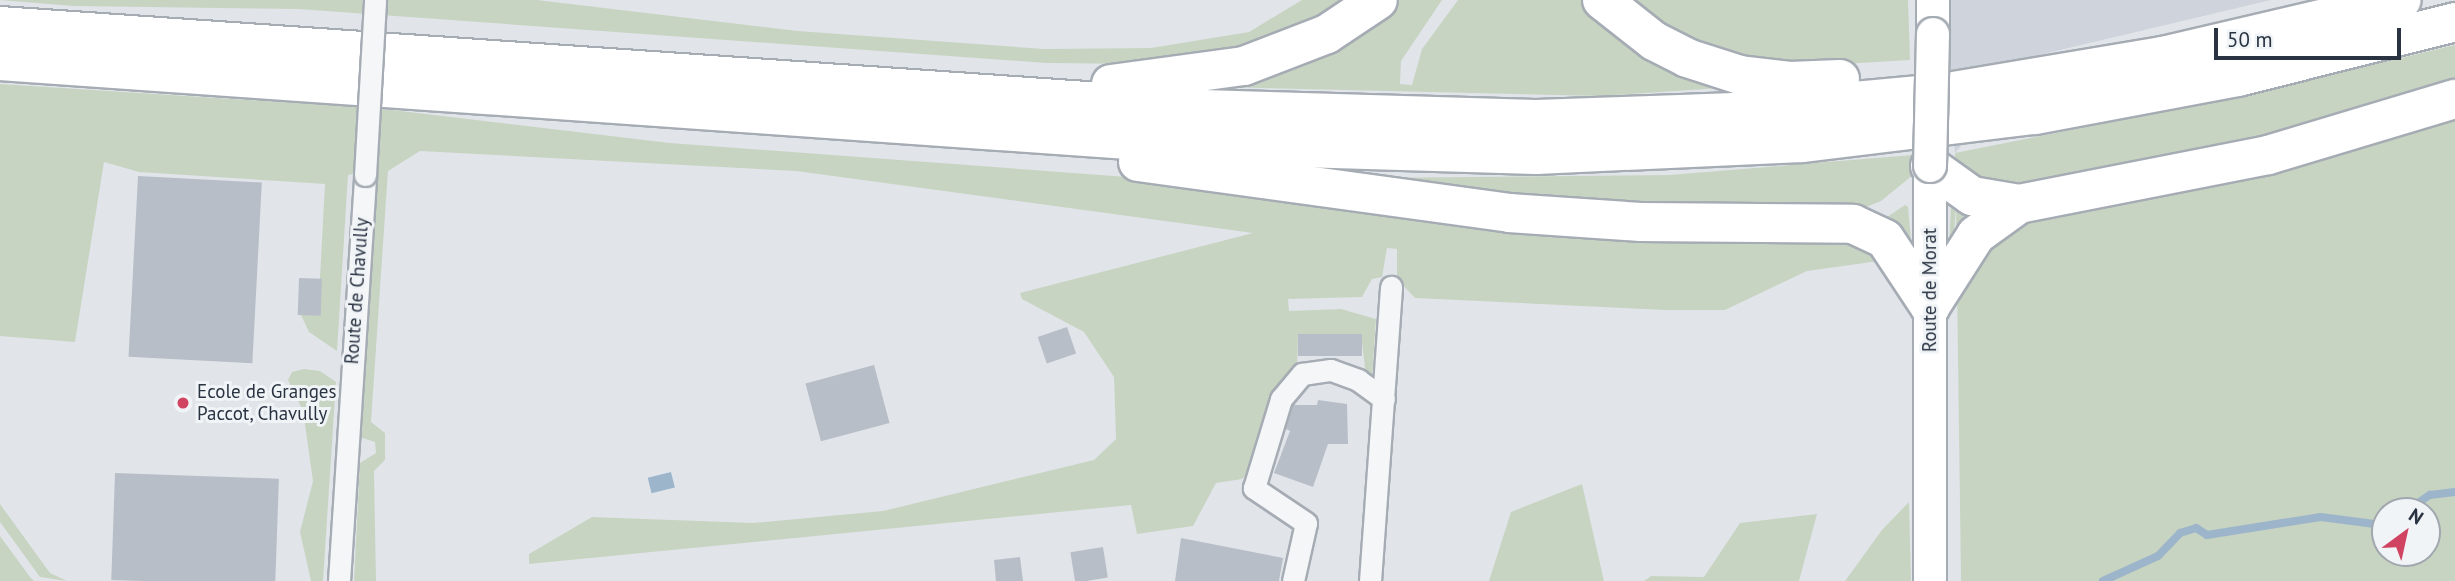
<!DOCTYPE html>
<style>
body{margin:0}
#map{position:relative;width:2455px;height:581px;overflow:hidden;background:#e1e5ea;font-family:"PT Sans",sans-serif}
div>[style]{position:absolute}
[style*='--x']{left:calc(var(--x)*1px);top:calc(var(--y)*1px);width:calc(var(--w)*1px);rotate:calc(var(--a)*1deg)}
.built>*{inset:0;background:#cfd4dc}
.green>*{inset:0;background:#c8d4c2}
.water>*{inset:0;background:#9cb5ca;transform-origin:0 0}
.stream>*{height:8px;margin:-4px;padding:0 4px;transform-origin:4px;border-radius:4px;background:#9cb5ca}
.building>*{inset:0;background:#b8bec7;transform-origin:0 0}
.roads{filter:drop-shadow(2px 0 #a6acb4) drop-shadow(-2px 0 #a6acb4) drop-shadow(0 2px #a6acb4) drop-shadow(0 -2px #a6acb4)}
.minor>*{height:21px;margin:-10.5px;padding:0 10.5px;transform-origin:10.5px;border-radius:10.5px;background:#f4f6f8}
.secondary>*{height:32px;margin:-16px;padding:0 16px;transform-origin:16px;border-radius:16px;background:#fff}
.motorway>*{height:38px;margin:-19px;padding:0 19px;transform-origin:19px;border-radius:19px;background:#fff}
.bridges{filter:drop-shadow(2px 0 #a6acb4) drop-shadow(-2px 0 #a6acb4) drop-shadow(0 2px #a6acb4) drop-shadow(0 -2px #a6acb4)}
.minor-bridge>*{height:21px;margin:-10.5px;padding:0 10.5px;transform-origin:10.5px;border-radius:10.5px;background:#f4f6f8}
.secondary-bridge>*{height:32px;margin:-16px;padding:0 16px;transform-origin:16px;border-radius:16px;background:#fff}
.dots>*{width:19px;height:19px;translate:-50% -50%;box-sizing:border-box;border:4px solid #f1f4f7;border-radius:50%}
span{translate:-50% -50%;white-space:nowrap;text-align:center;line-height:1.15;-webkit-text-stroke:6px #f1f4f7;paint-order:stroke}
.street-label{font-size:19px;color:#293342}
.poi-label{font-size:19px;color:#293342}
.left{translate:0 -50%;text-align:left}
.north{position:absolute;left:2371px;top:497px;width:70px;height:70px;box-sizing:border-box;background:#f1f4f7;border:2px solid #a1a7af;border-radius:50%;rotate:33deg;font-size:19px;font-weight:700;line-height:28px;text-align:center;color:#293342}
.north::after{content:'';display:block;margin:auto;width:24px;height:32px;background:#d04461;clip-path:polygon(50% 0,100% 100%,50% 72%,0 100%)}
.scale{position:absolute;left:2214px;top:28px;width:187px;height:32px;box-sizing:border-box;border:4px solid #293342;border-top:0;padding-left:9px;font-size:21px;line-height:24px;white-space:nowrap;color:#293342;-webkit-text-stroke:5px #f1f4f7;paint-order:stroke}
</style>
<div id="map">
<div class="built">
<i style="clip-path:polygon(1937px 0,2271px 0,2039px 55px,1955px 153px)"></i>
</div>
<div class="green">
<i style="clip-path:polygon(0 0,537px 0,798px 31px,1044px 49px,1151px 48px,1249px 32px,1302px 0,1350px 0,1314px 22px,1241px 51px,1145px 64px,1046px 63px,298px 9px,73px 6px)"></i>
<i style="clip-path:polygon(1389px 0,1442px 0,1401px 61px,1400px 84px,1412px 85px,1422px 49px,1458px 0,1592px 0,1721px 88px,1600px 96px,1222px 87px)"></i>
<i style="clip-path:polygon(1625px 0,1908px 0,1910px 60px,1827px 65px,1772px 63px,1693px 44px)"></i>
<i style="clip-path:polygon(evenodd,2455px 45px,2455px 581px,1961px 581px,1956px 206px,1953px 249px,1949px 249px,1951px 205px,1956px 205px,1955px 153px,2252px 94px,2455px 45px,2385px 511px,2427px 511px,2427px 553px,2385px 553px,2385px 511px)"></i>
<i style="clip-path:polygon(0 84px,375px 108px,670px 143px,1842px 230px,1908px 257px,1807px 271px,1725px 310px,1665px 310px,1415px 298px,1397px 279px,1397px 249px,1387px 248px,1382px 277px,1372px 279px,1362px 297px,1288px 299px,1289px 311px,1341px 309px,1376px 319px,1372px 379px,1366px 376px,1361px 334px,1298px 336px,1297px 370px,1278px 386px,1251px 471px,1242px 479px,1216px 483px,1193px 526px,1137px 534px,1131px 505px,529px 564px,529px 554px,592px 517px,753px 523px,883px 511px,1094px 460px,1116px 439px,1114px 377px,1084px 332px,1022px 299px,1020px 293px,1253px 233px,796px 171px,420px 151px,388px 171px,371px 422px,385px 433px,385px 460px,374px 471px,376px 581px,354px 581px,360px 463px,376px 453px,375px 442px,359px 437px,374px 174px,371px 170px,348px 175px,337px 351px,309px 332px,300px 313px,318px 314px,325px 184px,139px 172px,104px 162px,75px 342px,0 336px)"></i>
<i style="clip-path:polygon(1913px 155px,1913px 175px,1881px 201px,1844px 216px,1647px 215px,1358px 178px,1669px 175px)"></i>
<i style="clip-path:polygon(1905px 205px,1908px 207px,1912px 252px,1884px 219px)"></i>
<i style="clip-path:polygon(304px 369px,320px 371px,336px 382px,323px 581px,311px 581px,300px 532px,313px 481px,303px 411px,288px 380px,292px 372px)"></i>
<i style="clip-path:polygon(1582px 484px,1604px 581px,1489px 581px,1511px 512px)"></i>
<i style="clip-path:polygon(1909px 502px,1911px 581px,1845px 581px,1882px 530px)"></i>
<i style="clip-path:polygon(0 504px,50px 573px,67px 581px,40px 577px,0 522px)"></i>
<i style="clip-path:polygon(1817px 514px,1799px 581px,1644px 581px,1651px 576px,1704px 577px,1740px 523px)"></i>
<i style="clip-path:polygon(0 536px,30px 577px,34px 581px,0 581px)"></i>
</div>
<div class="water">
<i style="left:671px;top:472px;width:16px;height:24px;rotate:76deg"></i>
</div>
<div class="stream">
<i style="--x:2406;--y:511;--w:29;--a:-34"></i>
<i style="--x:2430;--y:495;--w:25;--a:-7"></i>
<i style="--x:2103;--y:581;--w:60;--a:-24.4"></i>
<i style="--x:2158;--y:556;--w:32;--a:-46"></i>
<i style="--x:2180;--y:533;--w:17;--a:-17"></i>
<i style="--x:2196;--y:528;--w:13;--a:32"></i>
<i style="--x:2207;--y:535;--w:115;--a:-9"></i>
<i style="--x:2321;--y:517;--w:54;--a:7.4"></i>
<i style="--x:2375;--y:524;--w:11;--a:-22"></i>
</div>
<div class="building">
<i style="left:138px;top:176px;width:124px;height:181px;rotate:3deg"></i>
<i style="left:299px;top:278px;width:23px;height:37px;rotate:2deg"></i>
<i style="left:1067px;top:327px;width:28px;height:31px;rotate:71deg"></i>
<i style="left:1362px;top:334px;width:22px;height:64px;rotate:90deg"></i>
<i style="left:874px;top:365px;width:60px;height:71px;rotate:75deg"></i>
<i style="clip-path:polygon(1318px 400px,1347px 404px,1348px 444px,1328px 444px,1313px 487px,1274px 473px,1290px 431px,1286px 429px,1293px 405px,1317px 405px)"></i>
<i style="left:115px;top:473px;width:164px;height:107px;rotate:2deg"></i>
<i style="clip-path:polygon(1181px 538px,1283px 558px,1279px 581px,1175px 581px)"></i>
<i style="left:1103px;top:547px;width:31px;height:33px;rotate:81deg"></i>
<i style="clip-path:polygon(1020px 557px,1023px 581px,996px 581px,994px 560px)"></i>
</div>
<div class="roads">
<div class="minor">
<i style="--x:339;--y:581;--w:407;--a:-86.3"></i>
<i style="--x:1293;--y:581;--w:59;--a:-77.4"></i>
<i style="--x:1306;--y:523;--w:63;--a:-146.1"></i>
<i style="--x:1254;--y:488;--w:93;--a:-73.1"></i>
<i style="--x:1281;--y:399;--w:33;--a:-50"></i>
<i style="--x:1302;--y:374;--w:29;--a:-8"></i>
<i style="--x:1331;--y:370;--w:29;--a:20"></i>
<i style="--x:1358;--y:380;--w:32;--a:36"></i>
<i style="--x:1370;--y:581;--w:295;--a:-85.9"></i>
</div>
<div class="secondary">
<i style="--x:1933;--y:34;--w:34;--a:-90"></i>
<i style="--x:1930;--y:166;--w:415;--a:90"></i>
</div>
<div class="motorway">
<i style="--x:1602;--y:0;--w:66;--a:38.3"></i>
<i style="--x:1654;--y:41;--w:37;--a:27"></i>
<i style="--x:1687;--y:58;--w:56;--a:17.8"></i>
<i style="--x:1740;--y:75;--w:50;--a:6.8"></i>
<i style="--x:1790;--y:81;--w:50;--a:-2.3"></i>
<i style="--x:0;--y:26;--w:1205;--a:3.95"></i>
<i style="--x:1202;--y:109;--w:334;--a:1.7"></i>
<i style="--x:1536;--y:119;--w:199;--a:-2"></i>
<i style="--x:1735;--y:112;--w:207;--a:-5.3"></i>
<i style="--x:1941;--y:93;--w:225;--a:-9.5"></i>
<i style="--x:2163;--y:56;--w:245;--a:-13.2"></i>
<i style="--x:0;--y:61;--w:1202;--a:4.01"></i>
<i style="--x:1199;--y:145;--w:337;--a:1.7"></i>
<i style="--x:1536;--y:155;--w:266;--a:-2.6"></i>
<i style="--x:1802;--y:143;--w:235;--a:-6.9"></i>
<i style="--x:2035;--y:115;--w:207;--a:-10.6"></i>
<i style="--x:2238;--y:77;--w:224;--a:-14.2"></i>
<i style="--x:1111;--y:84;--w:134;--a:-7.7"></i>
<i style="--x:1244;--y:66;--w:89;--a:-21.1"></i>
<i style="--x:1327;--y:34;--w:61;--a:-33.7"></i>
<i style="--x:1138;--y:162;--w:374;--a:7.8"></i>
<i style="--x:1509;--y:213;--w:132;--a:3.9"></i>
<i style="--x:1641;--y:222;--w:212;--a:0.5"></i>
<i style="--x:1853;--y:224;--w:35;--a:25"></i>
<i style="--x:1885;--y:239;--w:82;--a:56.5"></i>
<i style="--x:1930;--y:307;--w:85;--a:-57.4"></i>
<i style="--x:1976;--y:235;--w:53;--a:-35.8"></i>
<i style="--x:1930;--y:166;--w:52;--a:35.5"></i>
<i style="--x:1972;--y:196;--w:48;--a:9.7"></i>
<i style="--x:2019;--y:204;--w:254;--a:-11.1"></i>
<i style="--x:2268;--y:155;--w:195;--a:-16.7"></i>
</div>
</div>
<div class="bridges">
<div class="minor-bridge">
<i style="--x:365;--y:175;--w:175;--a:-86.7"></i>
</div>
<div class="secondary-bridge">
<i style="--x:1930;--y:166;--w:132;--a:-88.7"></i>
</div>
</div>
<div class="dots">
<i style="left:183px;top:403px;background:#d04461"></i>
</div>
<div class="street-label">
<span style="left:1930px;top:290px;rotate:-90deg">Route de Morat</span>
<span style="left:357px;top:291px;rotate:-86deg">Route de Chavully</span>
</div>
<div class="poi-label">
<span class="left" style="left:197px;top:403px">Ecole de Granges<br>Paccot, Chavully</span>
</div>
<div class="north">N</div>
<div class="scale">50 m</div>
</div>
